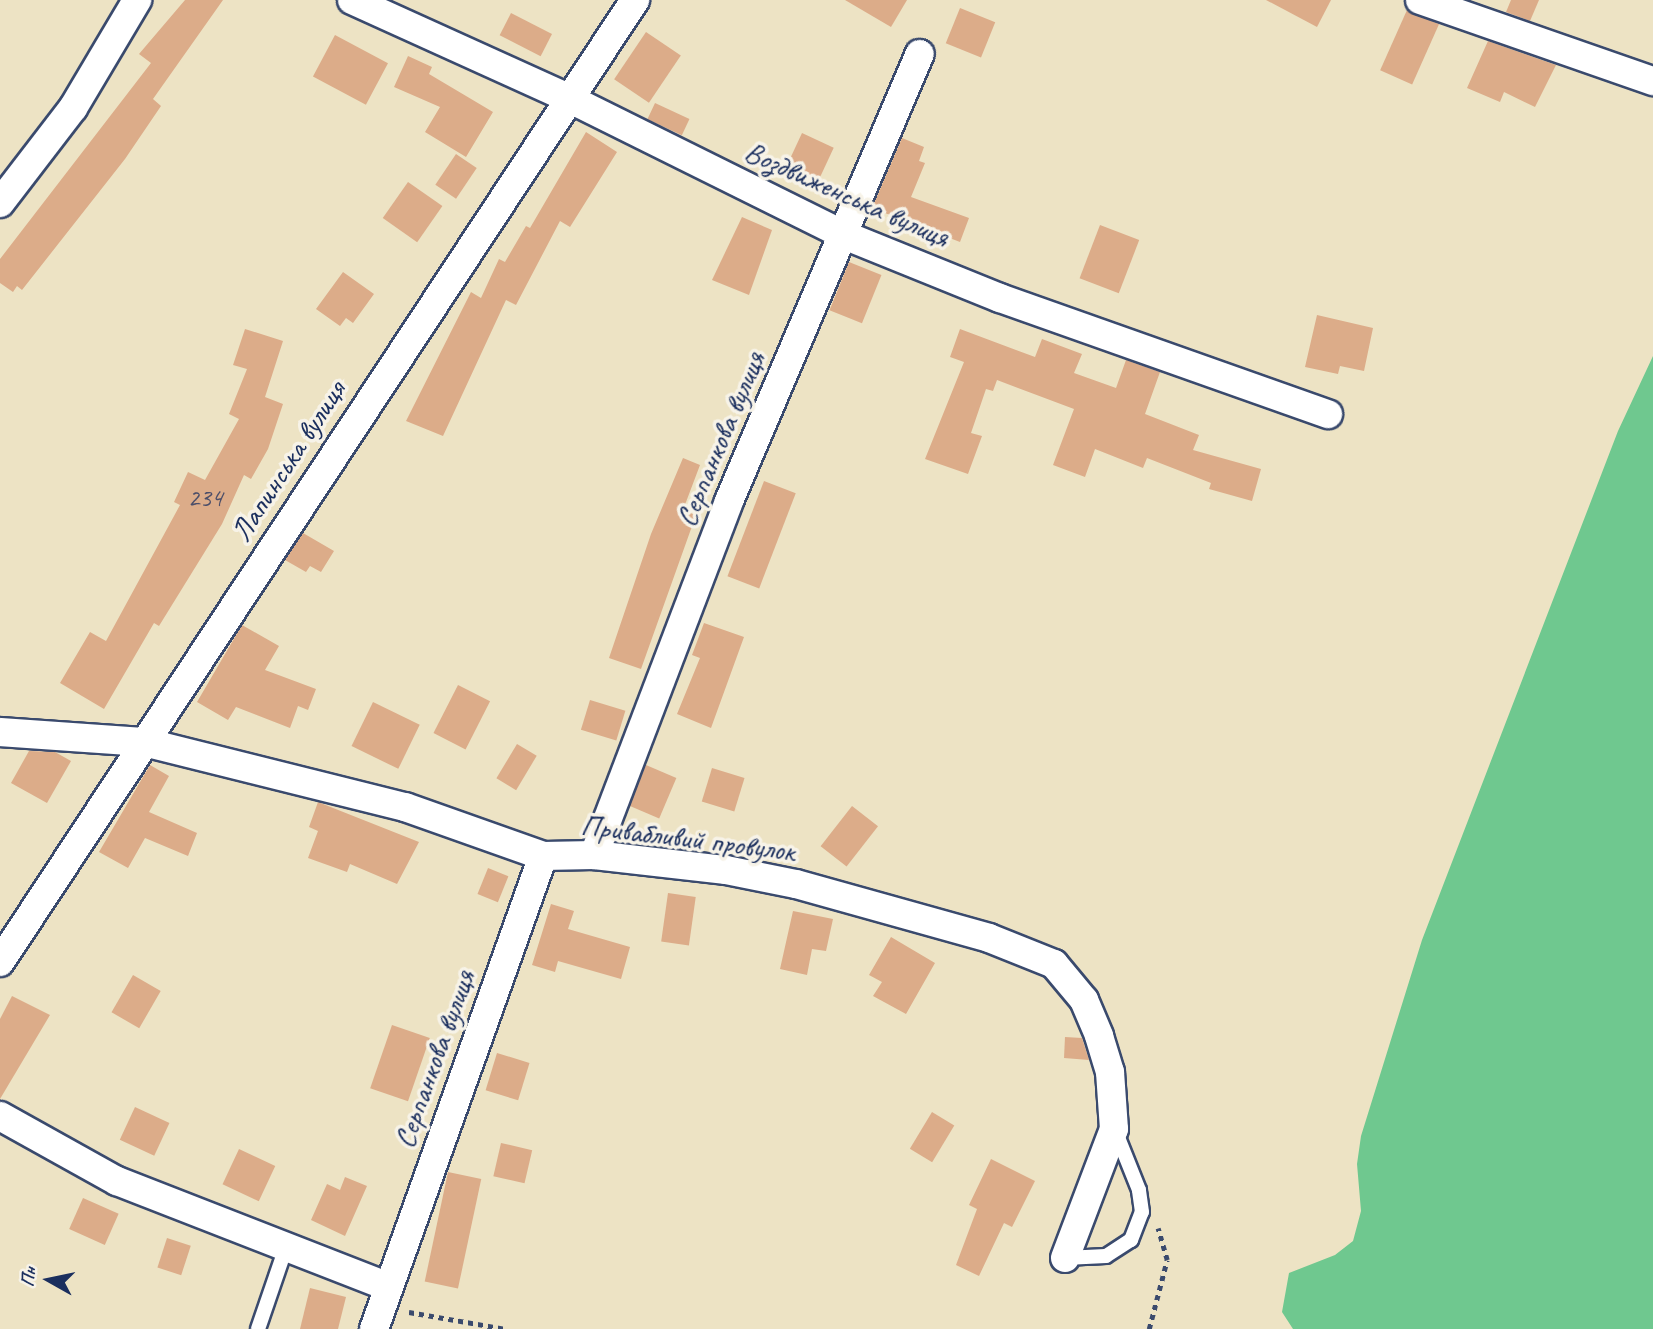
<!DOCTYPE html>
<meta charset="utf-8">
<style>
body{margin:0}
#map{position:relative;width:1653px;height:1329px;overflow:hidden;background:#ede3c4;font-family:Caveat,sans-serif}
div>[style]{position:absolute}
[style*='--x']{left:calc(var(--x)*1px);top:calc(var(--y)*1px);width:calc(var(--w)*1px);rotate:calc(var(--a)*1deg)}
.green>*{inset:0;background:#6fc88f}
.building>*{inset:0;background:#dcac89;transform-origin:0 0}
.path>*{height:4.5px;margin-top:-2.25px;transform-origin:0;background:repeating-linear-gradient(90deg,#3a4a6d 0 5px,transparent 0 10px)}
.roads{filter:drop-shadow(2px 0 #3a4a6d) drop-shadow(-2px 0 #3a4a6d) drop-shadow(0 2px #3a4a6d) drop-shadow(0 -2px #3a4a6d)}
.lane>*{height:14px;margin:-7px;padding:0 7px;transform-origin:7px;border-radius:7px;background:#fff}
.street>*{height:28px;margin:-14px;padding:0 14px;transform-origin:14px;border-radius:14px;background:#fff}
span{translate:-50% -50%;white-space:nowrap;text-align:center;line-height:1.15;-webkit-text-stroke:7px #f7f3e8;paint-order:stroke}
.number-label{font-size:26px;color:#4b4e69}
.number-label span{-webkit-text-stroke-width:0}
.street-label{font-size:30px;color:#1b2f5e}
.north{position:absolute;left:14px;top:1245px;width:70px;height:70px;-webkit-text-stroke:5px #f7f3e8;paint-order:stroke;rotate:279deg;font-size:19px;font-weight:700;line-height:28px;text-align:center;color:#1b2f5e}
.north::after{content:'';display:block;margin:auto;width:24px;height:32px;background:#1b2f5e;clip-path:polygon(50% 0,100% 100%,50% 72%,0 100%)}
</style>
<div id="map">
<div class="green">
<i style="clip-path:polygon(1653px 356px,1653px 1329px,1293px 1329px,1282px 1312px,1289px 1273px,1335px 1255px,1353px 1241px,1361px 1211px,1357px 1164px,1361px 1136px,1422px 940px,1618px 431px)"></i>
</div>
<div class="building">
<i style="clip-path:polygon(185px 0,223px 0,153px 99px,161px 106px,125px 159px,22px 290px,17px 286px,13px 292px,0 283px,0 259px,151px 63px,139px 54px)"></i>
<i style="clip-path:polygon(845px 0,907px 0,891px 27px)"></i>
<i style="clip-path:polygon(1266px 0,1331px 0,1317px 27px)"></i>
<i style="clip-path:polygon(1511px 0,1539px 0,1530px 21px,1506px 12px)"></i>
<i style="left:960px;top:8px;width:38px;height:38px;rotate:22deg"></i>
<i style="left:1407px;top:10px;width:35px;height:66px;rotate:24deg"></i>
<i style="left:511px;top:13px;width:46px;height:25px;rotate:27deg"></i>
<i style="left:646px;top:32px;width:42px;height:57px;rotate:34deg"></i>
<i style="left:335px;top:35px;width:60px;height:47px;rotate:28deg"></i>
<i style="clip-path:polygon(1488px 41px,1556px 65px,1535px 107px,1504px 92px,1500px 102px,1467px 88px)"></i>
<i style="clip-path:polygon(408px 56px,432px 67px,429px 74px,493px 112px,466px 157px,425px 132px,440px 107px,394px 87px)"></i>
<i style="left:655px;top:103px;width:38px;height:18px;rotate:25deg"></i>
<i style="clip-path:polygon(586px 132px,617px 152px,570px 227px,560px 221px,516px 305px,506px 300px,443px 436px,406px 421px,471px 292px,481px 298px,499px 259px,505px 262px,526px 226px,530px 228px)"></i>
<i style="left:802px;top:133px;width:35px;height:36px;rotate:25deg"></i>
<i style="clip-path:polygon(902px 138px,924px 147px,919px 161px,925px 163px,911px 197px,969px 218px,960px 242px,872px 208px)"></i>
<i style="left:456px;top:154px;width:25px;height:37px;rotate:34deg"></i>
<i style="left:408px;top:182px;width:42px;height:44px;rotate:35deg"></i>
<i style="clip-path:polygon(742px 217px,772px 230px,749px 295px,712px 280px)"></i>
<i style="left:1100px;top:225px;width:42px;height:57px;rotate:21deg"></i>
<i style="left:849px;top:262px;width:35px;height:52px;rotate:22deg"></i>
<i style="clip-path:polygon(343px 272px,374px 294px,353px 323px,346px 318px,340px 326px,316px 309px)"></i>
<i style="clip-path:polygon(1317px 315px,1373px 328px,1364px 371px,1340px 366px,1338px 374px,1305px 367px)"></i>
<i style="clip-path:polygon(245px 329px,283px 341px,265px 397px,283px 404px,268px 449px,251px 479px,244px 475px,222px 524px,159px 626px,154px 623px,104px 709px,60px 683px,90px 632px,106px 641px,180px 505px,174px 502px,188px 472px,205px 480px,239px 419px,229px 414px,247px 369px,233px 365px)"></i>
<i style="clip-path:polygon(960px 329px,1035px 357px,1042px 339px,1082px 354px,1074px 373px,1116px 388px,1126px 360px,1160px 372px,1145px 414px,1199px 435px,1193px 450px,1261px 469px,1252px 501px,1209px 489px,1211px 483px,1147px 458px,1143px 468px,1095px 449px,1085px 477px,1053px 465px,1074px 409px,997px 380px,993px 391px,986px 389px,971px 433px,982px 436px,968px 474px,925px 459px,964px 362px,950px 357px)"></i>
<i style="clip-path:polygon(683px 458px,700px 465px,683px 510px,696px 515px,641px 669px,609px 658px,651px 534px)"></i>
<i style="left:764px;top:481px;width:34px;height:102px;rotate:21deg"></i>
<i style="clip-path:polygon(303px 533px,334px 551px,321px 572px,310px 566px,306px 572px,285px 560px)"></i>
<i style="clip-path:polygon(704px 623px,744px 637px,711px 728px,677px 714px,700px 658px,692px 655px)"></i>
<i style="clip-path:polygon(242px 625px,279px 646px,265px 670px,316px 689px,308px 710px,298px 706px,290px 728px,236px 707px,228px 720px,197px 702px)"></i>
<i style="left:458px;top:685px;width:36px;height:54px;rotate:27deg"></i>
<i style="left:590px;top:700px;width:37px;height:31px;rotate:17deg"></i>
<i style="left:373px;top:702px;width:52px;height:49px;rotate:26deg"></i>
<i style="left:517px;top:744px;width:23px;height:40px;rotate:31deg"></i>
<i style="clip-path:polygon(29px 751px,55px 752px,71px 761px,47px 803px,11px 783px)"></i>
<i style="clip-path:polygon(150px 765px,169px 776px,149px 812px,197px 833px,188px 856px,145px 838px,128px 868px,99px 852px)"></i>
<i style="left:646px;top:765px;width:33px;height:44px;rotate:23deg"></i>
<i style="left:712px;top:768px;width:34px;height:35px;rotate:17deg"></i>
<i style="clip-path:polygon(318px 802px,419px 842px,397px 884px,350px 864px,347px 872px,308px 858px,318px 831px,309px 827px)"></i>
<i style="left:852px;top:806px;width:33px;height:51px;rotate:38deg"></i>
<i style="left:488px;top:868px;width:22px;height:28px;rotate:22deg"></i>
<i style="left:668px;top:893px;width:28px;height:49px;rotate:8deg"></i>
<i style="clip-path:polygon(551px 904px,574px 911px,568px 929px,630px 947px,621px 979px,558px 961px,555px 972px,532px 965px)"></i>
<i style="clip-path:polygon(793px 911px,833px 919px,826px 951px,812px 949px,807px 975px,780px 969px)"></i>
<i style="clip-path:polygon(891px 937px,935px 963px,906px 1014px,873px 996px,882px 982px,869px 975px)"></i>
<i style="left:133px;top:975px;width:32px;height:43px;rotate:30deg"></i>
<i style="clip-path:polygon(12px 996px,50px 1015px,0 1099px,0 1019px)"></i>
<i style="left:392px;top:1025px;width:40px;height:67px;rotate:19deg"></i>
<i style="clip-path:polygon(1065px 1037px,1082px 1038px,1089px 1060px,1064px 1058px)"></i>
<i style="left:497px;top:1053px;width:34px;height:39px;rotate:17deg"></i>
<i style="left:135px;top:1107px;width:38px;height:36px;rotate:25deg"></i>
<i style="left:932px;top:1112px;width:26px;height:43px;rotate:31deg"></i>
<i style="left:501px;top:1143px;width:32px;height:34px;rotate:13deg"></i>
<i style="left:239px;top:1149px;width:40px;height:39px;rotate:25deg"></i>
<i style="clip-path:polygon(991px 1159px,1035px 1181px,1012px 1227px,1004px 1223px,979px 1276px,956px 1265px,977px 1209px,969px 1205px)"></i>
<i style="left:448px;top:1172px;width:34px;height:112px;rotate:12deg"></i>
<i style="clip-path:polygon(345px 1177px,367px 1186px,345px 1236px,311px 1220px,327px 1184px,340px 1190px)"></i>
<i style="left:83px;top:1198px;width:39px;height:34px;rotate:24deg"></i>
<i style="left:167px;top:1238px;width:25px;height:31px;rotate:18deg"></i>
<i style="clip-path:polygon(310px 1288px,346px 1297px,338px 1329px,300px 1329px)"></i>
</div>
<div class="path">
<i style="--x:409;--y:1312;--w:98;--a:9.9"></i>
<i style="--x:1149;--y:1329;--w:71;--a:-75.4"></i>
<i style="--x:1167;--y:1260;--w:33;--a:-106"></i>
</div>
<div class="roads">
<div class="lane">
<i style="--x:1065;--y:1258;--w:41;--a:-2.8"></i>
<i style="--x:1106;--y:1256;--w:30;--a:-33"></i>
<i style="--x:1131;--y:1240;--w:30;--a:-69"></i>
<i style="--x:1142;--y:1212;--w:22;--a:-98"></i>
<i style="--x:1139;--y:1190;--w:65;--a:-111.8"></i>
<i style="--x:258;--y:1329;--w:87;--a:-71.1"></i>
</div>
<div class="street">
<i style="--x:352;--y:0;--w:235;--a:24.4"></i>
<i style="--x:566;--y:97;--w:310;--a:26.4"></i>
<i style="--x:844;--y:235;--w:168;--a:22"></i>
<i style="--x:1000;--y:298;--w:348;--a:19.5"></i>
<i style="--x:1420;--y:0;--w:247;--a:19.2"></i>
<i style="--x:0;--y:203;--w:120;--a:-52.5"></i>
<i style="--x:73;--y:108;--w:126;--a:-59.3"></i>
<i style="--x:0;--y:732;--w:144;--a:4"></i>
<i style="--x:144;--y:742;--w:269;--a:14"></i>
<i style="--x:405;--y:807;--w:146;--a:19.5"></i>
<i style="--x:543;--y:856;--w:51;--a:-1.1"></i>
<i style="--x:594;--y:855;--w:133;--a:6.5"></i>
<i style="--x:726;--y:870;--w:71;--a:11.3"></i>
<i style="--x:796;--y:884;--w:200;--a:15.6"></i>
<i style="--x:989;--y:938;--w:70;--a:21.8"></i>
<i style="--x:1054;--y:964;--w:47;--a:50.2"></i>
<i style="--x:1084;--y:1000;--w:39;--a:67"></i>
<i style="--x:1099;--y:1036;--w:38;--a:73"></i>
<i style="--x:1110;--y:1072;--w:57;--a:86"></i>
<i style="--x:1114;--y:1129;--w:138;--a:110.8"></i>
<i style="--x:594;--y:855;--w:379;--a:-69.1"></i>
<i style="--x:729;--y:501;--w:486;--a:-66.9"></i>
<i style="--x:0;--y:962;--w:1153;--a:-56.57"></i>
<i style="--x:0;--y:1116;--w:134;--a:29.1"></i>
<i style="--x:117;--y:1181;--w:289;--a:21.3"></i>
<i style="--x:374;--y:1329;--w:502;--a:-70.34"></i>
</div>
</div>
<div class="number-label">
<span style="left:205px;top:498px">234</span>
</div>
<div class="street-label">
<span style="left:847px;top:194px;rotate:24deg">Воздвиженська вулиця</span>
<span style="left:720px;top:439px;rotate:-67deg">Серпанкова вулиця</span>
<span style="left:288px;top:461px;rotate:-57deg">Лапинська вулиця</span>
<span style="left:688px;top:838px;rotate:7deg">Привабливий провулок</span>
<span style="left:434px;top:1059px;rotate:-70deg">Серпанкова вулиця</span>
</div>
<div class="north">Пн</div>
</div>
